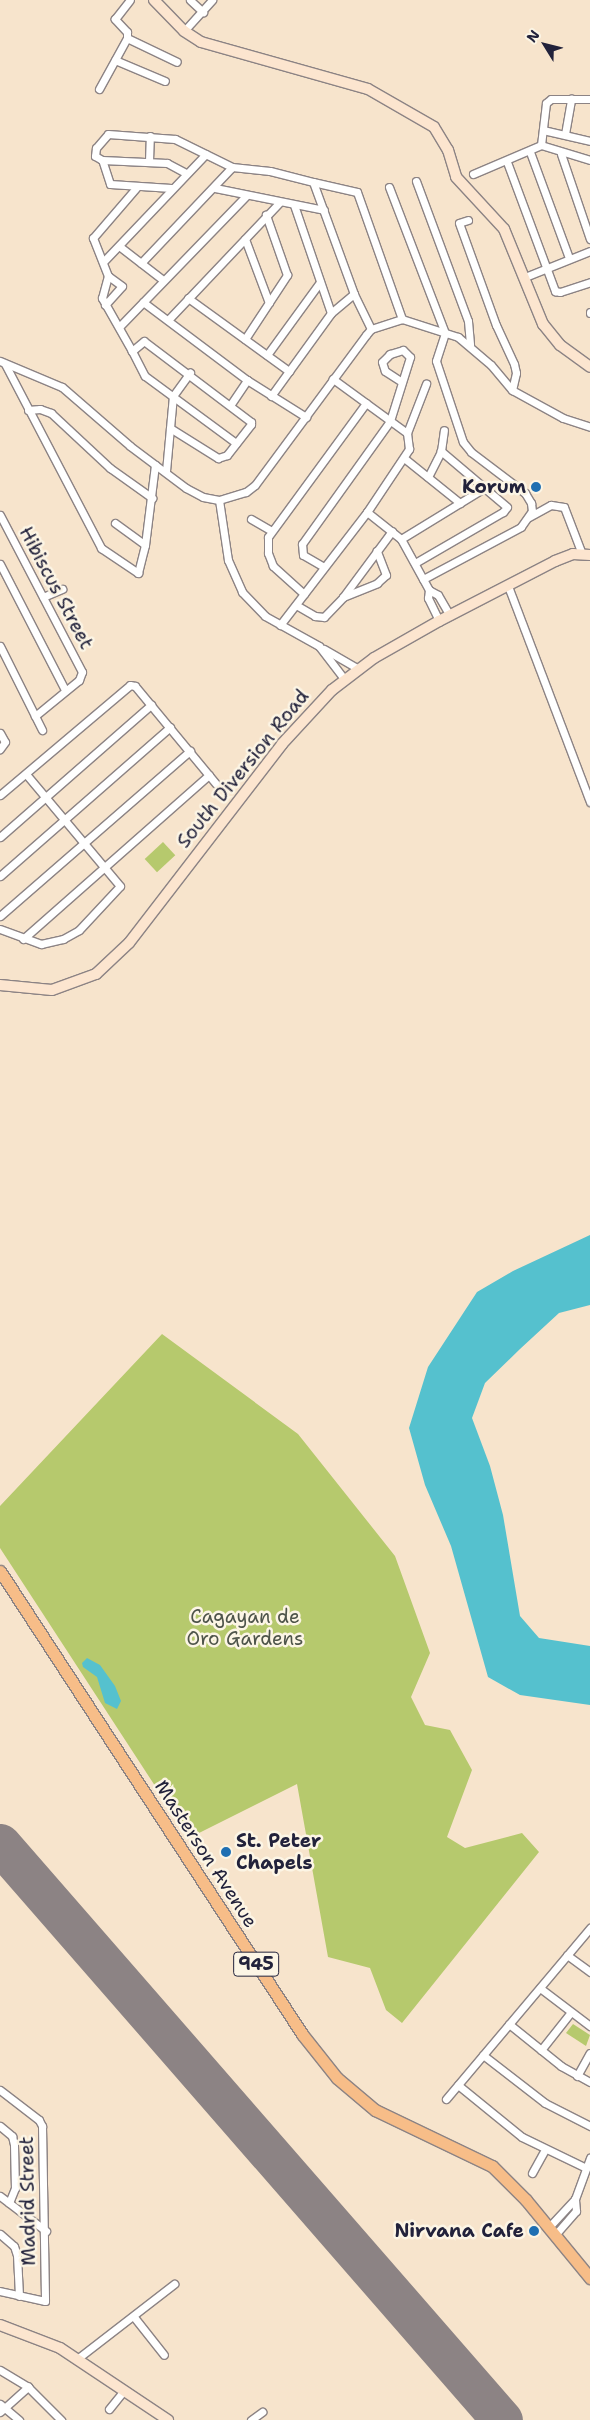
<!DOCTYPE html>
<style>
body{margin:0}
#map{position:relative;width:590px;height:2420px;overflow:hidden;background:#f7e4cc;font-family:"Shantell Sans",sans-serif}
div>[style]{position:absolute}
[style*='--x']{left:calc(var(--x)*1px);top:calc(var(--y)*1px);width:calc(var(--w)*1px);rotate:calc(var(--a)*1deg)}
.green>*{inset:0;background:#b6c96d;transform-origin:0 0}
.water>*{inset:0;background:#55c1ce}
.runway>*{height:41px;margin:-20.5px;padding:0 20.5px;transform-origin:20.5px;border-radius:20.5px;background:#8c8384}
.roads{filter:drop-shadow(1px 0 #8c8384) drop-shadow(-1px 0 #8c8384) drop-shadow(0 1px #8c8384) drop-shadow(0 -1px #8c8384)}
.street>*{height:7px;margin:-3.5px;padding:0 3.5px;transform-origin:3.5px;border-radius:3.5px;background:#fff}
.secondary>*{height:10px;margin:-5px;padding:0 5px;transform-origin:5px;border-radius:5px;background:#fce5cf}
.primary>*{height:11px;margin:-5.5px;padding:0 5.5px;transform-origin:5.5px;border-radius:5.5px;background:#f7bd88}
.dots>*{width:14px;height:14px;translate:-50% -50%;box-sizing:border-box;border:2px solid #fcf5e5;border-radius:50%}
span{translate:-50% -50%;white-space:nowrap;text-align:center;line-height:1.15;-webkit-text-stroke:5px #fcf5e5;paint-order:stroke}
.shield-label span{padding:1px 4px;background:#fcf5e5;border:1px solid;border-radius:4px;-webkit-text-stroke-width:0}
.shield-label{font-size:18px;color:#22223b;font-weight:700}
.poi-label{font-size:19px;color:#22223b;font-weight:700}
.right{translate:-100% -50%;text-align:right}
.left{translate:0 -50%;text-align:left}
.street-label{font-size:19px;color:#22223b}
.park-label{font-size:19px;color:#4e544a}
.north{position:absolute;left:520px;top:20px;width:50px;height:50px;-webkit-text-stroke:4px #fcf5e5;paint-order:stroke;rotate:306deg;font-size:14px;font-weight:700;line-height:20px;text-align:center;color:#22223b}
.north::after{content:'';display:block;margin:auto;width:18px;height:22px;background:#22223b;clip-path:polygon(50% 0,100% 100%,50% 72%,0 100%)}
</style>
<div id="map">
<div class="green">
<i style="left:163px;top:842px;width:18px;height:25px;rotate:47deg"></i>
<i style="clip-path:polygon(162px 1334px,298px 1434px,395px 1556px,430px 1653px,411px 1697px,425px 1725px,450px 1730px,472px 1770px,447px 1837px,465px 1848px,522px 1833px,539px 1852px,402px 2023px,386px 2010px,370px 1968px,328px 1957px,297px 1784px,189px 1838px,0 1548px,0 1506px)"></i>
<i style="clip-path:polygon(573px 2024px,590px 2035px,586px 2046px,566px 2033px)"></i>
</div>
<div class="water">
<i style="clip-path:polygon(590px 1235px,590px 1305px,559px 1313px,520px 1349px,485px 1383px,472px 1418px,490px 1466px,503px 1515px,520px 1616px,539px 1638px,590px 1646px,590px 1705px,520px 1695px,488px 1677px,451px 1546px,425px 1485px,409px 1428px,428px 1367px,477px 1292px,513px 1271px)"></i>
<i style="clip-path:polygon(87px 1658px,100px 1665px,115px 1686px,121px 1701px,117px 1709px,105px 1703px,97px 1677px,83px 1667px,82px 1663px)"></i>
</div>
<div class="runway">
<i style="--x:0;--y:1844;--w:764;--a:48.93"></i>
</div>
<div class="roads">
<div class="street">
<i style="--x:190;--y:0;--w:18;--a:43"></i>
<i style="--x:184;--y:31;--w:42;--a:-47.9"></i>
<i style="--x:127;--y:38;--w:55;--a:25.6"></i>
<i style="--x:115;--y:60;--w:54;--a:22.8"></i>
<i style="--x:99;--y:89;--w:58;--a:-61.2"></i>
<i style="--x:127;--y:38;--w:6;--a:-90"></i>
<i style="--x:127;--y:32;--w:18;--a:-133"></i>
<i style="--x:115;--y:19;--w:24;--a:-52"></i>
<i style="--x:543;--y:130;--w:48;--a:13.2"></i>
<i style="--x:565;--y:134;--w:36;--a:-80"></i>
<i style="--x:541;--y:145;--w:42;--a:-83.2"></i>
<i style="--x:546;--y:103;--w:6;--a:-39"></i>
<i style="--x:551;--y:99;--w:39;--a:0"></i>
<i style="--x:541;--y:145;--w:51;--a:17"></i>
<i style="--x:530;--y:152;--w:113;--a:69.8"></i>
<i style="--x:561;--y:154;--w:90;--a:71.2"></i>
<i style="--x:102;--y:160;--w:65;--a:2.6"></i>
<i style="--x:167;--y:163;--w:21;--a:28"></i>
<i style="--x:149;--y:161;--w:25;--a:-88"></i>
<i style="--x:507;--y:162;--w:138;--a:69.6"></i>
<i style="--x:555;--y:291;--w:5;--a:11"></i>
<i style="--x:560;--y:292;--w:32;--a:-18"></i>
<i style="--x:473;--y:174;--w:74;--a:-23.1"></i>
<i style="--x:416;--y:181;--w:149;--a:69.6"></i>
<i style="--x:468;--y:321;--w:24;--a:85"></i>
<i style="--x:389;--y:187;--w:156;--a:69"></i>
<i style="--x:445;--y:333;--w:29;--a:108"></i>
<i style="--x:436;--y:361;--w:85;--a:71.6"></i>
<i style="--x:463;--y:442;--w:13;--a:51"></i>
<i style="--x:471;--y:452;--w:68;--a:37.2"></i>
<i style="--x:525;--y:493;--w:12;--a:59"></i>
<i style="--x:531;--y:503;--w:8;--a:83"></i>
<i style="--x:532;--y:511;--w:19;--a:125"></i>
<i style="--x:521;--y:527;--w:111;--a:152"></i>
<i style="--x:171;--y:188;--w:61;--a:-176.2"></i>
<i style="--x:110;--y:184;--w:25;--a:-108"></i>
<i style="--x:102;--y:160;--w:8;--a:-150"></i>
<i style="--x:95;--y:156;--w:8;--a:-83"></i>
<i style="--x:96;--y:148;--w:18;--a:-49"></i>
<i style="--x:108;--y:134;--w:67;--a:4.3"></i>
<i style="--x:175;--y:139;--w:64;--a:26.2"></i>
<i style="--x:232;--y:167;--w:38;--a:6"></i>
<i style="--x:270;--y:171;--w:44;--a:14.3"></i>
<i style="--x:215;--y:188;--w:111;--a:11.4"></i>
<i style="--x:294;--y:205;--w:114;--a:71.1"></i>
<i style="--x:468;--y:220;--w:9;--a:162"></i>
<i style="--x:459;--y:223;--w:109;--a:70.1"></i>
<i style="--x:496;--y:325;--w:43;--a:65.2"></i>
<i style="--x:514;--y:364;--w:9;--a:77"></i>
<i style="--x:516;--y:373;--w:17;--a:103"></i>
<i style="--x:245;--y:239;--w:68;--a:69.4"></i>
<i style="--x:119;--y:246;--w:56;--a:37.7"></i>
<i style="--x:103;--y:262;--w:149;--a:-46.4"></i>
<i style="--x:141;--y:263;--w:132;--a:-46.5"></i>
<i style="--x:525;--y:277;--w:70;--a:-21.8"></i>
<i style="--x:188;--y:298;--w:125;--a:35.9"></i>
<i style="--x:143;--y:302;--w:130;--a:36.9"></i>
<i style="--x:247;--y:380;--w:70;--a:32.1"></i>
<i style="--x:105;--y:305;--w:25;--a:-48"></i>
<i style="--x:122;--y:286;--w:17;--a:-144"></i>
<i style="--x:590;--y:312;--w:1;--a:90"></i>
<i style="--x:168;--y:320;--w:161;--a:-46.5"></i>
<i style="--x:119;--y:327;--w:182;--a:-45.9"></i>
<i style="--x:371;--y:329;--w:39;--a:-116"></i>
<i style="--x:354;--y:294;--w:119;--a:-110.1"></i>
<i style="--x:313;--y:182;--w:45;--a:12.8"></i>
<i style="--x:357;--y:192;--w:135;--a:70.5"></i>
<i style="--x:245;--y:339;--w:77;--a:-56.7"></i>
<i style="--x:287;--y:275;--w:64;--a:-109.3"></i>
<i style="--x:132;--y:351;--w:61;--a:-119.5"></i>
<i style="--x:102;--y:298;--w:23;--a:-75"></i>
<i style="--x:108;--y:276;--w:41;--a:-111.5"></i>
<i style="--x:93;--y:238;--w:66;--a:-49.3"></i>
<i style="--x:267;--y:355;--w:90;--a:-54"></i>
<i style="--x:0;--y:361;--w:67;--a:22.8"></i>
<i style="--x:62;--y:387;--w:90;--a:40.9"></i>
<i style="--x:130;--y:446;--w:70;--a:36.9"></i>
<i style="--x:186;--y:488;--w:19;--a:28"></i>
<i style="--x:203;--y:497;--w:16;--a:11"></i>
<i style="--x:219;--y:500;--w:28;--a:-17"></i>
<i style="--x:246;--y:492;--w:11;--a:-38"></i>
<i style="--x:255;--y:485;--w:187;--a:-53.5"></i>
<i style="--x:366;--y:335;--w:8;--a:-50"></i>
<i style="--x:371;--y:329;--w:33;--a:-18"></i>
<i style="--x:402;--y:319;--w:59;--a:17.8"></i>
<i style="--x:458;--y:337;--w:43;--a:40.3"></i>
<i style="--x:491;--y:365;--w:33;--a:50"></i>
<i style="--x:512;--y:390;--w:58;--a:28.8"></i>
<i style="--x:563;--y:418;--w:28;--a:18"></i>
<i style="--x:5;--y:364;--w:208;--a:62.4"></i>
<i style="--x:101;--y:548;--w:45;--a:34"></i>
<i style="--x:138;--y:573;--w:29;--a:-76"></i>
<i style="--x:145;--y:545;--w:81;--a:-82.9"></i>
<i style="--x:271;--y:396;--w:102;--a:-54.1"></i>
<i style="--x:331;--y:313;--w:30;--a:-40"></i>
<i style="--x:231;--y:404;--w:29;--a:-56"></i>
<i style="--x:28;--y:410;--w:12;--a:-5"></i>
<i style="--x:40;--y:409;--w:12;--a:20"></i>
<i style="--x:51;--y:413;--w:81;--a:43"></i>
<i style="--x:110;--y:468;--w:52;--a:35.5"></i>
<i style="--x:170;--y:428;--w:57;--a:32"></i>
<i style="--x:218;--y:458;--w:9;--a:-18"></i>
<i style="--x:227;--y:455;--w:39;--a:-52"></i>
<i style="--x:251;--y:424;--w:2;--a:-90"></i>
<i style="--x:251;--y:422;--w:134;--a:-142.9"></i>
<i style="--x:144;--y:341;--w:16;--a:140"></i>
<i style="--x:132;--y:351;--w:28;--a:63"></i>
<i style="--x:145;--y:376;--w:113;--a:36.4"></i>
<i style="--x:407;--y:433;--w:53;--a:-68.8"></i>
<i style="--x:404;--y:458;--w:72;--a:38.8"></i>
<i style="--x:166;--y:471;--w:75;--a:-84.7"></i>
<i style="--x:173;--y:396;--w:29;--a:-54"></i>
<i style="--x:428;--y:477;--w:29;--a:-63"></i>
<i style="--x:441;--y:451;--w:21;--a:-82"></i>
<i style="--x:219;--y:500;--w:61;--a:81.5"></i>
<i style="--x:228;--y:560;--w:35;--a:66"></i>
<i style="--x:242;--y:592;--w:33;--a:46"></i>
<i style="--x:265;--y:616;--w:62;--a:29.1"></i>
<i style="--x:319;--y:646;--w:43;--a:52.6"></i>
<i style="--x:367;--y:512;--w:43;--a:38.5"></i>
<i style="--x:401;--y:539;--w:58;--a:61.2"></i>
<i style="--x:429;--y:590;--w:10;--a:29"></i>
<i style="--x:438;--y:595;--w:24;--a:60"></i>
<i style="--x:0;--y:515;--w:177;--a:62.4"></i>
<i style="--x:82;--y:672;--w:9;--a:111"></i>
<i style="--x:79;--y:680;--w:57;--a:140.7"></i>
<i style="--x:529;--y:517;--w:25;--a:-29"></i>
<i style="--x:551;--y:505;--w:13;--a:9"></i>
<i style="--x:564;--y:507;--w:50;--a:69"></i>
<i style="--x:251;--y:519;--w:22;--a:30"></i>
<i style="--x:115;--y:523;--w:37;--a:36"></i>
<i style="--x:401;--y:539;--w:100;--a:-31.5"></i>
<i style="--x:415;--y:563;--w:102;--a:-30.1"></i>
<i style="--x:503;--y:512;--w:6;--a:-51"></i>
<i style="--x:507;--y:507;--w:87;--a:-139.7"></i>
<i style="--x:0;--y:564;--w:142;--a:62.7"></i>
<i style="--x:324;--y:567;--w:24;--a:-150"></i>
<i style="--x:303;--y:555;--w:11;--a:-95"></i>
<i style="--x:302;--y:544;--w:151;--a:-54.4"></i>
<i style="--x:390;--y:421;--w:67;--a:-72.6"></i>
<i style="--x:410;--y:357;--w:10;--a:-135"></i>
<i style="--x:403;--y:350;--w:14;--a:163"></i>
<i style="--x:390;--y:354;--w:11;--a:135"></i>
<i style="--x:382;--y:362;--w:9;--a:72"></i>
<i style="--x:385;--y:371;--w:20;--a:33"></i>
<i style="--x:508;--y:586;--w:231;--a:69.2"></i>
<i style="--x:429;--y:590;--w:8;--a:97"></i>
<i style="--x:428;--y:598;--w:25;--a:64"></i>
<i style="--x:304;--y:594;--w:42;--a:-137.9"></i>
<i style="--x:273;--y:566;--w:14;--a:-111"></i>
<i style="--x:268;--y:553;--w:16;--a:-90"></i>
<i style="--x:268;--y:537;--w:166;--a:-53.8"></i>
<i style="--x:43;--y:597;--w:21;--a:-23"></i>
<i style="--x:343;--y:597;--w:37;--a:-22"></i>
<i style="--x:377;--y:583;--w:12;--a:-42"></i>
<i style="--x:386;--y:575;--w:26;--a:-111"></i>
<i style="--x:296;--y:605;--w:22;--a:30"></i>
<i style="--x:315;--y:616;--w:9;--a:6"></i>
<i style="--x:324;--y:617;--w:28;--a:-46"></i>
<i style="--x:343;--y:597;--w:82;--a:-53.4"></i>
<i style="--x:280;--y:625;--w:143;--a:-52.4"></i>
<i style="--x:367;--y:512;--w:76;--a:-56.3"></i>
<i style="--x:409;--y:449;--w:16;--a:-97"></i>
<i style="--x:407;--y:433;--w:92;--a:-143.9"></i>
<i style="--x:0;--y:646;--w:94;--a:63.4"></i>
<i style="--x:324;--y:649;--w:39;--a:30"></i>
<i style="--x:0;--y:733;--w:10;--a:61"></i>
<i style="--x:5;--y:742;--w:9;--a:126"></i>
<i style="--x:0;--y:795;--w:170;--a:-40.2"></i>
<i style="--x:130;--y:685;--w:5;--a:11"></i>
<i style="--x:135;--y:686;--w:127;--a:50.4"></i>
<i style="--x:0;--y:837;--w:201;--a:-41.2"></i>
<i style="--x:0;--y:876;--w:226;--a:-41.2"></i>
<i style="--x:0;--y:916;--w:252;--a:-41"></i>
<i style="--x:0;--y:929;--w:44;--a:20.1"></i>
<i style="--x:41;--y:944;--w:23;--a:-13"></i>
<i style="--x:63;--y:939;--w:18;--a:-29"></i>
<i style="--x:79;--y:930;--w:60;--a:-47"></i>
<i style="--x:120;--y:886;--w:146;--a:-130"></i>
<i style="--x:23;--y:939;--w:248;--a:-41.4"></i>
<i style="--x:567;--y:1955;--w:29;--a:36"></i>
<i style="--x:540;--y:1988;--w:63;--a:37.2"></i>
<i style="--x:509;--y:2024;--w:67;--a:38.9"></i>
<i style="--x:561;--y:2066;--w:33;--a:29"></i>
<i style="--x:541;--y:2050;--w:48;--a:-51.7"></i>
<i style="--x:483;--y:2055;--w:78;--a:37.7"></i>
<i style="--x:545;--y:2103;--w:51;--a:27.1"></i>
<i style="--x:577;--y:2076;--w:26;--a:-61"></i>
<i style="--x:458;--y:2085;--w:82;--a:39.1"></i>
<i style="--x:522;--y:2137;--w:71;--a:25.8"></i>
<i style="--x:0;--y:2090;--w:49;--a:37.6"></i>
<i style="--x:39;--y:2120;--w:7;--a:63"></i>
<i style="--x:42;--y:2126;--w:175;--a:89"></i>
<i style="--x:45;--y:2301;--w:46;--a:-167.5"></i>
<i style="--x:446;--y:2099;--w:224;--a:-49.9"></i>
<i style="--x:0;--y:2126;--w:16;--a:40"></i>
<i style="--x:12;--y:2136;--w:9;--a:77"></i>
<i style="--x:14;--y:2145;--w:43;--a:88.7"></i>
<i style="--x:15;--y:2188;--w:16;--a:112"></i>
<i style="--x:532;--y:2173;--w:26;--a:-61"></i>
<i style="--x:0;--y:2196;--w:58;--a:37.3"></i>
<i style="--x:549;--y:2227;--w:38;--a:-47"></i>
<i style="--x:575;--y:2199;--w:44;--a:-69.9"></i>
<i style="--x:0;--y:2234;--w:18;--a:41"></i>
<i style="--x:14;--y:2246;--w:9;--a:72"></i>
<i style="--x:17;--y:2255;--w:41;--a:87.2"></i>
<i style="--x:555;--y:2235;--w:32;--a:-49"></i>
<i style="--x:576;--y:2211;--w:12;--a:-95"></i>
<i style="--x:134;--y:2317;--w:48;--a:51.7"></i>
<i style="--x:77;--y:2359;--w:123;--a:-37.7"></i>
<i style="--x:0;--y:2370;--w:33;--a:31"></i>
<i style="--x:28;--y:2387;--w:47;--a:45"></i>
<i style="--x:0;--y:2404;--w:25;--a:40"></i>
<i style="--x:109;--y:2409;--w:22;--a:-51"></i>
<i style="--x:0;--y:2412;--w:38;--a:-42"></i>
<i style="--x:251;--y:2420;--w:14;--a:-36"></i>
</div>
<div class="secondary">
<i style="--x:154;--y:0;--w:43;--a:45.9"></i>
<i style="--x:184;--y:31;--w:20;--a:33"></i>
<i style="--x:201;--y:42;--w:173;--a:15.7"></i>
<i style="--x:368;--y:89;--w:76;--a:29.9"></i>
<i style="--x:434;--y:127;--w:27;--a:59"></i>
<i style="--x:448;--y:150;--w:28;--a:73"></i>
<i style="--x:456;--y:177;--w:71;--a:47.3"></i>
<i style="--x:504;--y:229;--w:103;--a:67.7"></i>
<i style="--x:543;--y:324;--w:27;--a:51"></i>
<i style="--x:560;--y:345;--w:37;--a:36"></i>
<i style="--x:0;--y:985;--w:52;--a:5.5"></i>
<i style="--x:52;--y:990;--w:47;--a:-20"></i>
<i style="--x:96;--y:974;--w:45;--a:-43.2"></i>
<i style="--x:129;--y:943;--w:251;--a:-52.4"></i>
<i style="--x:282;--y:744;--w:74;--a:-47.2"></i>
<i style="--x:332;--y:690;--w:53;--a:-37.3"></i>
<i style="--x:374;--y:658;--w:75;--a:-29.6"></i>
<i style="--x:439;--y:621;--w:131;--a:-27.3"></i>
<i style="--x:555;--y:561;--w:19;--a:-21"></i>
<i style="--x:573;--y:554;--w:17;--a:3"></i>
<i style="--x:0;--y:2325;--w:64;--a:21"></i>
<i style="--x:60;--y:2348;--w:130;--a:33.7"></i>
</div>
<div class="primary">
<i style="--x:0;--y:1571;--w:553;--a:56.88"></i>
<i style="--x:302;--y:2034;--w:56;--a:51.5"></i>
<i style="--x:337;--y:2078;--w:50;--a:40.1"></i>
<i style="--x:375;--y:2110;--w:130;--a:25.6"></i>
<i style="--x:492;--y:2166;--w:48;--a:45"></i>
<i style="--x:526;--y:2200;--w:101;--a:50.6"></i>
</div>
</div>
<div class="dots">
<i style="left:536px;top:487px;background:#1f6fb2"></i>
<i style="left:226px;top:1852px;background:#1f6fb2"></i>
<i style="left:534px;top:2231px;background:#1f6fb2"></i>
</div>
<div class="shield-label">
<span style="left:256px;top:1964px">945</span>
</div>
<div class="poi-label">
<span class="right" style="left:526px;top:487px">Korum</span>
<span class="left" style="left:236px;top:1852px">St. Peter<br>Chapels</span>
<span class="right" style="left:524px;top:2231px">Nirvana Cafe</span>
</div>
<div class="street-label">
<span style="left:56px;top:588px;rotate:62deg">Hibiscus Street</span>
<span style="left:243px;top:769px;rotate:-51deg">South Diversion Road</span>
<span style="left:206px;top:1854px;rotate:57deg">Masterson Avenue</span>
<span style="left:28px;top:2201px;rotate:-91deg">Madrid Street</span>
</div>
<div class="park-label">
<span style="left:245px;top:1628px">Cagayan de<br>Oro Gardens</span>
</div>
<div class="north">N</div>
</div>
